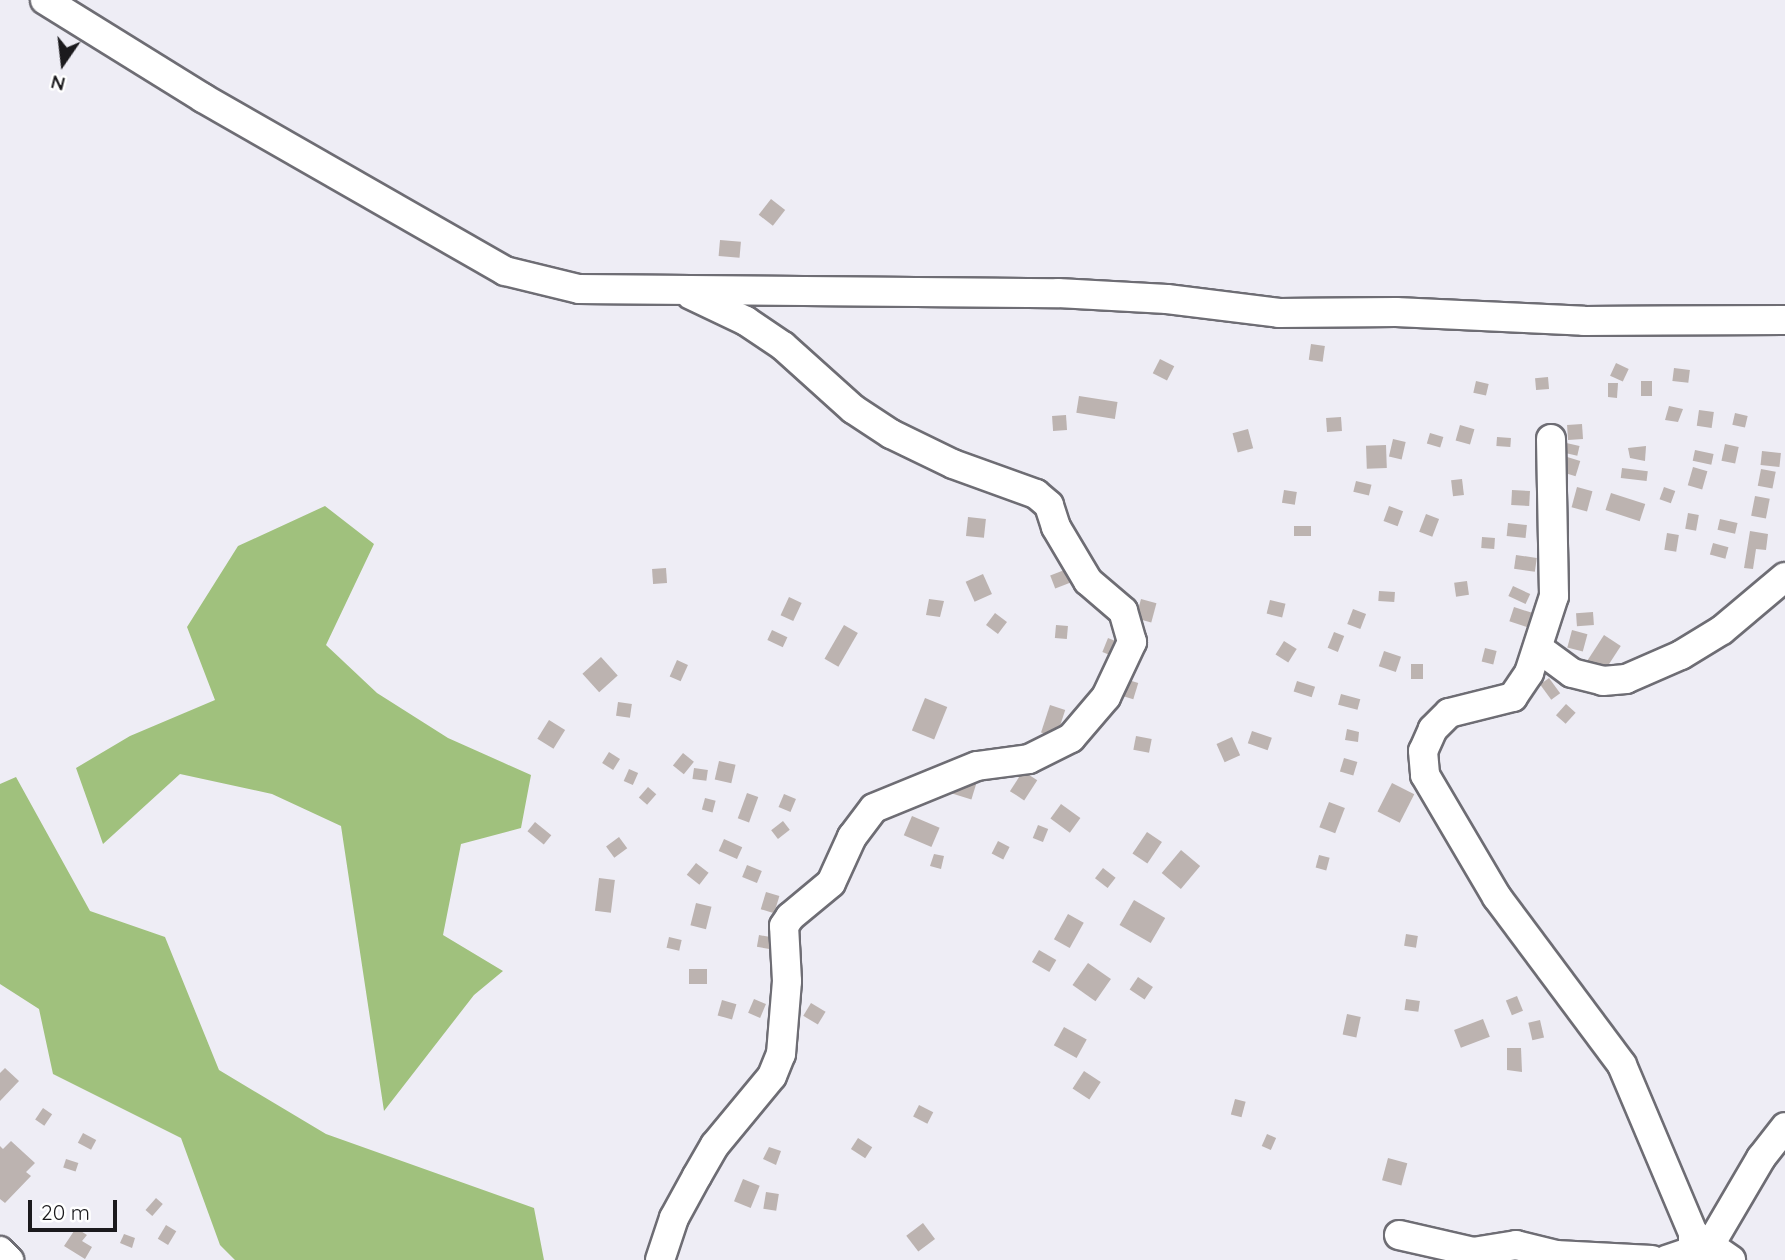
<!DOCTYPE html>
<style>
body{margin:0}
#map{position:relative;width:1785px;height:1260px;overflow:hidden;background:#eeedf5;font-family:Quicksand,sans-serif}
div>[style]{position:absolute}
[style*='--x']{left:calc(var(--x)*1px);top:calc(var(--y)*1px);width:calc(var(--w)*1px);rotate:calc(var(--a)*1deg)}
.forest>*{inset:0;background:#a0c17d}
.building>*{inset:0;background:#bcb3b0;transform-origin:0 0}
.roads{filter:drop-shadow(2px 0 #6e6d74) drop-shadow(-2px 0 #6e6d74) drop-shadow(0 2px #6e6d74) drop-shadow(0 -2px #6e6d74)}
.minor>*{height:28px;margin:-14px;padding:0 14px;transform-origin:14px;border-radius:14px;background:#fff}
span{translate:-50% -50%;white-space:nowrap;text-align:center;line-height:1.15;-webkit-text-stroke:7px #fff;paint-order:stroke}
.north{position:absolute;left:28px;top:28px;width:70px;height:70px;-webkit-text-stroke:5px #fff;paint-order:stroke;rotate:194deg;font-size:19px;font-weight:700;line-height:28px;text-align:center;color:#1b1a1d}
.north::after{content:'';display:block;margin:auto;width:24px;height:32px;background:#1b1a1d;clip-path:polygon(50% 0,100% 100%,50% 72%,0 100%)}
.scale{position:absolute;left:28px;top:1200px;width:89px;height:32px;box-sizing:border-box;border:4px solid #1b1a1d;border-top:0;padding-left:9px;font-size:21px;line-height:24px;white-space:nowrap;color:#1b1a1d;-webkit-text-stroke:5px #fff;paint-order:stroke}
</style>
<div id="map">
<div class="forest">
<i style="clip-path:polygon(325px 506px,374px 544px,326px 645px,377px 693px,448px 738px,531px 775px,521px 828px,461px 844px,443px 935px,503px 971px,474px 995px,384px 1111px,341px 826px,272px 794px,180px 774px,103px 844px,76px 768px,130px 736px,215px 700px,187px 627px,238px 546px)"></i>
<i style="clip-path:polygon(16px 777px,90px 911px,165px 937px,219px 1070px,326px 1134px,534px 1208px,544px 1260px,235px 1260px,220px 1245px,181px 1138px,53px 1074px,39px 1009px,0 984px,0 784px)"></i>
</div>
<div class="building">
<i style="left:771px;top:199px;width:18px;height:20px;rotate:38deg"></i>
<i style="left:720px;top:240px;width:21px;height:16px;rotate:5deg"></i>
<i style="left:1311px;top:344px;width:14px;height:16px;rotate:8deg"></i>
<i style="left:1160px;top:359px;width:16px;height:16px;rotate:27deg"></i>
<i style="left:1616px;top:363px;width:14px;height:14px;rotate:25deg"></i>
<i style="left:1674px;top:368px;width:16px;height:13px;rotate:7deg"></i>
<i style="left:1548px;top:377px;width:12px;height:13px;rotate:85deg"></i>
<i style="left:1476px;top:381px;width:13px;height:12px;rotate:13deg"></i>
<i style="left:1641px;top:381px;width:11px;height:15px"></i>
<i style="clip-path:polygon(1608px 383px,1618px 383px,1617px 398px,1608px 397px)"></i>
<i style="left:1079px;top:396px;width:39px;height:17px;rotate:9deg"></i>
<i style="clip-path:polygon(1669px 406px,1683px 409px,1678px 422px,1665px 420px)"></i>
<i style="left:1699px;top:410px;width:15px;height:16px;rotate:8deg"></i>
<i style="left:1735px;top:413px;width:13px;height:12px;rotate:13deg"></i>
<i style="left:1066px;top:415px;width:15px;height:14px;rotate:86deg"></i>
<i style="left:1341px;top:417px;width:14px;height:15px;rotate:86deg"></i>
<i style="left:1582px;top:424px;width:15px;height:15px;rotate:86deg"></i>
<i style="left:1460px;top:425px;width:15px;height:16px;rotate:16deg"></i>
<i style="left:1248px;top:429px;width:20px;height:16px;rotate:75deg"></i>
<i style="left:1430px;top:433px;width:14px;height:11px;rotate:17deg"></i>
<i style="left:1497px;top:437px;width:14px;height:9px;rotate:4deg"></i>
<i style="left:1393px;top:439px;width:13px;height:18px;rotate:13deg"></i>
<i style="left:1562px;top:442px;width:18px;height:10px;rotate:13deg"></i>
<i style="left:1725px;top:444px;width:14px;height:17px;rotate:12deg"></i>
<i style="left:1386px;top:445px;width:23px;height:20px;rotate:88deg"></i>
<i style="clip-path:polygon(1646px 446px,1645px 461px,1630px 458px,1628px 448px)"></i>
<i style="left:1695px;top:450px;width:19px;height:11px;rotate:12deg"></i>
<i style="left:1762px;top:451px;width:19px;height:14px;rotate:6deg"></i>
<i style="left:1564px;top:456px;width:17px;height:16px;rotate:17deg"></i>
<i style="left:1693px;top:467px;width:15px;height:19px;rotate:16deg"></i>
<i style="left:1622px;top:468px;width:26px;height:10px;rotate:7deg"></i>
<i style="left:1761px;top:469px;width:15px;height:17px;rotate:11deg"></i>
<i style="left:1462px;top:479px;width:16px;height:11px;rotate:83deg"></i>
<i style="left:1356px;top:481px;width:16px;height:11px;rotate:14deg"></i>
<i style="left:1577px;top:487px;width:16px;height:21px;rotate:15deg"></i>
<i style="left:1664px;top:487px;width:12px;height:13px;rotate:20deg"></i>
<i style="left:1284px;top:490px;width:13px;height:13px;rotate:9deg"></i>
<i style="left:1512px;top:490px;width:18px;height:15px;rotate:3deg"></i>
<i style="left:1611px;top:493px;width:36px;height:18px;rotate:18deg"></i>
<i style="left:1755px;top:496px;width:15px;height:20px;rotate:11deg"></i>
<i style="left:1389px;top:506px;width:15px;height:16px;rotate:20deg"></i>
<i style="left:1688px;top:513px;width:11px;height:16px;rotate:10deg"></i>
<i style="left:1426px;top:514px;width:14px;height:19px;rotate:21deg"></i>
<i style="left:968px;top:517px;width:18px;height:19px;rotate:6deg"></i>
<i style="left:1720px;top:519px;width:18px;height:11px;rotate:13deg"></i>
<i style="left:1508px;top:523px;width:19px;height:13px;rotate:6deg"></i>
<i style="left:1294px;top:526px;width:17px;height:10px"></i>
<i style="clip-path:polygon(1750px 531px,1768px 534px,1766px 550px,1756px 549px,1753px 569px,1744px 568px)"></i>
<i style="left:1667px;top:533px;width:12px;height:17px;rotate:9deg"></i>
<i style="left:1482px;top:537px;width:13px;height:11px;rotate:4deg"></i>
<i style="left:1713px;top:543px;width:16px;height:12px;rotate:15deg"></i>
<i style="left:1516px;top:555px;width:21px;height:14px;rotate:8deg"></i>
<i style="left:666px;top:568px;width:15px;height:14px;rotate:86deg"></i>
<i style="left:1067px;top:569px;width:14px;height:18px;rotate:69deg"></i>
<i style="left:983px;top:574px;width:22px;height:19px;rotate:66deg"></i>
<i style="left:1467px;top:581px;width:14px;height:13px;rotate:82deg"></i>
<i style="left:1513px;top:586px;width:19px;height:11px;rotate:25deg"></i>
<i style="left:1379px;top:591px;width:16px;height:10px;rotate:4deg"></i>
<i style="left:789px;top:597px;width:14px;height:20px;rotate:25deg"></i>
<i style="clip-path:polygon(929px 599px,944px 601px,940px 617px,926px 615px)"></i>
<i style="left:1141px;top:599px;width:16px;height:20px;rotate:15deg"></i>
<i style="left:1270px;top:600px;width:16px;height:14px;rotate:14deg"></i>
<i style="left:1514px;top:607px;width:19px;height:15px;rotate:18deg"></i>
<i style="left:1353px;top:609px;width:14px;height:16px;rotate:21deg"></i>
<i style="left:1593px;top:612px;width:13px;height:17px;rotate:86deg"></i>
<i style="left:995px;top:613px;width:15px;height:15px;rotate:37deg"></i>
<i style="left:844px;top:625px;width:16px;height:39px;rotate:30deg"></i>
<i style="left:1056px;top:625px;width:12px;height:13px;rotate:5deg"></i>
<i style="left:772px;top:630px;width:17px;height:11px;rotate:25deg"></i>
<i style="left:1572px;top:630px;width:16px;height:18px;rotate:15deg"></i>
<i style="left:1334px;top:632px;width:11px;height:17px;rotate:22deg"></i>
<i style="left:1604px;top:635px;width:20px;height:34px;rotate:33deg"></i>
<i style="left:1108px;top:638px;width:16px;height:15px;rotate:22deg"></i>
<i style="left:1284px;top:641px;width:15px;height:16px;rotate:32deg"></i>
<i style="left:1485px;top:648px;width:12px;height:14px;rotate:14deg"></i>
<i style="left:1384px;top:651px;width:18px;height:16px;rotate:19deg"></i>
<i style="left:601px;top:657px;width:25px;height:25px;rotate:48deg"></i>
<i style="left:677px;top:660px;width:12px;height:18px;rotate:24deg"></i>
<i style="left:1411px;top:664px;width:12px;height:15px"></i>
<i style="left:1122px;top:678px;width:17px;height:17px;rotate:17deg"></i>
<i style="left:1549px;top:678px;width:19px;height:11px;rotate:54deg"></i>
<i style="left:1297px;top:681px;width:19px;height:11px;rotate:18deg"></i>
<i style="left:1341px;top:694px;width:20px;height:11px;rotate:15deg"></i>
<i style="left:925px;top:698px;width:24px;height:35px;rotate:22deg"></i>
<i style="left:618px;top:702px;width:14px;height:14px;rotate:8deg"></i>
<i style="left:1566px;top:704px;width:13px;height:15px;rotate:42deg"></i>
<i style="left:1050px;top:705px;width:16px;height:29px;rotate:18deg"></i>
<i style="left:549px;top:720px;width:19px;height:22px;rotate:32deg"></i>
<i style="clip-path:polygon(1347px 729px,1359px 732px,1358px 742px,1345px 740px)"></i>
<i style="left:1252px;top:731px;width:21px;height:13px;rotate:19deg"></i>
<i style="left:1136px;top:736px;width:16px;height:14px;rotate:11deg"></i>
<i style="left:1232px;top:737px;width:20px;height:17px;rotate:66deg"></i>
<i style="left:609px;top:752px;width:13px;height:13px;rotate:32deg"></i>
<i style="left:683px;top:753px;width:14px;height:16px;rotate:39deg"></i>
<i style="left:1344px;top:758px;width:14px;height:14px;rotate:17deg"></i>
<i style="left:719px;top:761px;width:17px;height:19px;rotate:13deg"></i>
<i style="left:694px;top:768px;width:14px;height:11px;rotate:8deg"></i>
<i style="left:629px;top:769px;width:10px;height:13px;rotate:24deg"></i>
<i style="left:1023px;top:771px;width:17px;height:24px;rotate:33deg"></i>
<i style="left:956px;top:778px;width:21px;height:16px;rotate:17deg"></i>
<i style="left:1392px;top:783px;width:25px;height:32px;rotate:27deg"></i>
<i style="left:648px;top:787px;width:11px;height:14px;rotate:41deg"></i>
<i style="left:747px;top:793px;width:12px;height:27px;rotate:20deg"></i>
<i style="left:784px;top:794px;width:13px;height:14px;rotate:23deg"></i>
<i style="left:705px;top:798px;width:11px;height:12px;rotate:15deg"></i>
<i style="left:1329px;top:802px;width:17px;height:27px;rotate:21deg"></i>
<i style="left:1061px;top:804px;width:24px;height:18px;rotate:36deg"></i>
<i style="left:912px;top:816px;width:30px;height:21px;rotate:23deg"></i>
<i style="left:783px;top:821px;width:11px;height:15px;rotate:52deg"></i>
<i style="left:535px;top:822px;width:21px;height:12px;rotate:39deg"></i>
<i style="left:1038px;top:825px;width:11px;height:14px;rotate:22deg"></i>
<i style="left:1147px;top:832px;width:18px;height:26px;rotate:34deg"></i>
<i style="left:619px;top:837px;width:14px;height:16px;rotate:54deg"></i>
<i style="left:724px;top:839px;width:20px;height:13px;rotate:24deg"></i>
<i style="left:998px;top:841px;width:13px;height:14px;rotate:27deg"></i>
<i style="left:1181px;top:850px;width:25px;height:30px;rotate:40deg"></i>
<i style="clip-path:polygon(934px 854px,944px 856px,941px 869px,930px 866px)"></i>
<i style="left:1319px;top:855px;width:11px;height:13px;rotate:15deg"></i>
<i style="left:696px;top:863px;width:16px;height:15px;rotate:38deg"></i>
<i style="left:747px;top:865px;width:16px;height:13px;rotate:22deg"></i>
<i style="left:1103px;top:868px;width:16px;height:13px;rotate:38deg"></i>
<i style="left:599px;top:878px;width:16px;height:33px;rotate:7deg"></i>
<i style="left:766px;top:892px;width:14px;height:18px;rotate:17deg"></i>
<i style="left:1134px;top:900px;width:36px;height:29px;rotate:30deg"></i>
<i style="left:696px;top:903px;width:16px;height:23px;rotate:14deg"></i>
<i style="left:1068px;top:914px;width:18px;height:29px;rotate:29deg"></i>
<i style="left:1406px;top:934px;width:12px;height:12px;rotate:9deg"></i>
<i style="left:759px;top:935px;width:17px;height:12px;rotate:10deg"></i>
<i style="left:669px;top:937px;width:13px;height:11px;rotate:13deg"></i>
<i style="left:1039px;top:950px;width:20px;height:14px;rotate:30deg"></i>
<i style="left:1088px;top:963px;width:28px;height:27px;rotate:35deg"></i>
<i style="left:689px;top:969px;width:18px;height:15px"></i>
<i style="left:1138px;top:977px;width:18px;height:15px;rotate:34deg"></i>
<i style="left:1517px;top:996px;width:16px;height:12px;rotate:68deg"></i>
<i style="left:754px;top:999px;width:13px;height:15px;rotate:23deg"></i>
<i style="left:1406px;top:999px;width:14px;height:11px;rotate:8deg"></i>
<i style="left:722px;top:1000px;width:15px;height:16px;rotate:16deg"></i>
<i style="left:811px;top:1003px;width:17px;height:15px;rotate:31deg"></i>
<i style="left:1347px;top:1014px;width:14px;height:21px;rotate:12deg"></i>
<i style="left:1483px;top:1019px;width:19px;height:31px;rotate:69deg"></i>
<i style="left:1540px;top:1020px;width:18px;height:12px;rotate:77deg"></i>
<i style="left:1064px;top:1027px;width:26px;height:21px;rotate:29deg"></i>
<i style="clip-path:polygon(1507px 1048px,1521px 1048px,1522px 1072px,1507px 1070px)"></i>
<i style="clip-path:polygon(5px 1068px,19px 1081px,0 1101px,0 1073px)"></i>
<i style="left:1084px;top:1071px;width:20px;height:21px;rotate:33deg"></i>
<i style="left:1235px;top:1099px;width:11px;height:16px;rotate:15deg"></i>
<i style="left:919px;top:1105px;width:16px;height:13px;rotate:27deg"></i>
<i style="left:43px;top:1108px;width:11px;height:14px;rotate:34deg"></i>
<i style="left:83px;top:1133px;width:15px;height:11px;rotate:28deg"></i>
<i style="left:1267px;top:1134px;width:10px;height:13px;rotate:24deg"></i>
<i style="left:858px;top:1138px;width:17px;height:13px;rotate:33deg"></i>
<i style="clip-path:polygon(11px 1141px,35px 1163px,26px 1172px,31px 1176px,5px 1203px,0 1199px,0 1146px,3px 1149px)"></i>
<i style="clip-path:polygon(769px 1147px,781px 1151px,776px 1165px,763px 1159px)"></i>
<i style="left:1388px;top:1158px;width:20px;height:23px;rotate:15deg"></i>
<i style="left:66px;top:1159px;width:13px;height:9px;rotate:18deg"></i>
<i style="left:743px;top:1179px;width:18px;height:24px;rotate:22deg"></i>
<i style="left:766px;top:1192px;width:13px;height:17px;rotate:9deg"></i>
<i style="left:156px;top:1198px;width:9px;height:16px;rotate:41deg"></i>
<i style="left:923px;top:1223px;width:20px;height:21px;rotate:53deg"></i>
<i style="left:166px;top:1225px;width:12px;height:16px;rotate:31deg"></i>
<i style="clip-path:polygon(76px 1228px,87px 1235px,82px 1241px,92px 1247px,85px 1259px,64px 1246px)"></i>
<i style="clip-path:polygon(124px 1234px,135px 1238px,132px 1248px,120px 1243px)"></i>
</div>
<div class="roads">
<div class="minor">
<i style="--x:45;--y:0;--w:186;--a:31.8"></i>
<i style="--x:203;--y:98;--w:348;--a:29.8"></i>
<i style="--x:505;--y:271;--w:76;--a:13.7"></i>
<i style="--x:579;--y:289;--w:479;--a:0.5"></i>
<i style="--x:1058;--y:293;--w:109;--a:3.2"></i>
<i style="--x:1167;--y:299;--w:113;--a:7.1"></i>
<i style="--x:1279;--y:313;--w:117;--a:-0.5"></i>
<i style="--x:1396;--y:312;--w:188;--a:2.7"></i>
<i style="--x:1584;--y:321;--w:201;--a:-0.3"></i>
<i style="--x:1551;--y:439;--w:157;--a:88.9"></i>
<i style="--x:1554;--y:596;--w:81;--a:108"></i>
<i style="--x:1529;--y:673;--w:29;--a:124"></i>
<i style="--x:1513;--y:697;--w:66;--a:166"></i>
<i style="--x:1449;--y:713;--w:23;--a:135"></i>
<i style="--x:1433;--y:729;--w:24;--a:114"></i>
<i style="--x:1423;--y:751;--w:24;--a:85"></i>
<i style="--x:1425;--y:775;--w:142;--a:59.5"></i>
<i style="--x:1497;--y:897;--w:209;--a:53.3"></i>
<i style="--x:1622;--y:1065;--w:182;--a:67.1"></i>
<i style="--x:1693;--y:1233;--w:27;--a:90"></i>
<i style="--x:1538;--y:648;--w:42;--a:36.3"></i>
<i style="--x:1572;--y:673;--w:32;--a:14"></i>
<i style="--x:1603;--y:681;--w:23;--a:-5"></i>
<i style="--x:1626;--y:679;--w:60;--a:-23.6"></i>
<i style="--x:1681;--y:655;--w:48;--a:-31.4"></i>
<i style="--x:1722;--y:630;--w:82;--a:-40.1"></i>
<i style="--x:1399;--y:1235;--w:76;--a:12.9"></i>
<i style="--x:1473;--y:1252;--w:44;--a:-9.2"></i>
<i style="--x:1516;--y:1245;--w:41;--a:14"></i>
<i style="--x:1556;--y:1255;--w:96;--a:3"></i>
<i style="--x:1695;--y:1235;--w:44;--a:34.8"></i>
<i style="--x:0;--y:1251;--w:13;--a:45"></i>
<i style="--x:660;--y:1260;--w:44;--a:-71.6"></i>
<i style="--x:674;--y:1218;--w:48;--a:-61.3"></i>
<i style="--x:697;--y:1176;--w:36;--a:-60"></i>
<i style="--x:715;--y:1145;--w:89;--a:-50.4"></i>
<i style="--x:772;--y:1076;--w:24;--a:-68"></i>
<i style="--x:781;--y:1054;--w:73;--a:-85.3"></i>
<i style="--x:787;--y:981;--w:55;--a:-93.1"></i>
<i style="--x:784;--y:926;--w:11;--a:-56"></i>
<i style="--x:790;--y:917;--w:53;--a:-39.7"></i>
<i style="--x:831;--y:883;--w:51;--a:-65.5"></i>
<i style="--x:852;--y:837;--w:36;--a:-53"></i>
<i style="--x:874;--y:808;--w:111;--a:-22.2"></i>
<i style="--x:977;--y:766;--w:52;--a:-7.7"></i>
<i style="--x:1029;--y:759;--w:47;--a:-26.6"></i>
<i style="--x:1071;--y:738;--w:54;--a:-49.5"></i>
<i style="--x:1106;--y:697;--w:61;--a:-64.7"></i>
<i style="--x:1132;--y:642;--w:32;--a:-106"></i>
<i style="--x:1123;--y:611;--w:46;--a:-139.4"></i>
<i style="--x:1088;--y:581;--w:63;--a:-120.7"></i>
<i style="--x:1056;--y:527;--w:23;--a:-108"></i>
<i style="--x:1049;--y:505;--w:17;--a:-140"></i>
<i style="--x:1036;--y:494;--w:88;--a:-160.1"></i>
<i style="--x:953;--y:464;--w:69;--a:-154.2"></i>
<i style="--x:891;--y:434;--w:45;--a:-146.7"></i>
<i style="--x:853;--y:409;--w:94;--a:-138"></i>
<i style="--x:783;--y:346;--w:45;--a:-146"></i>
<i style="--x:746;--y:321;--w:61;--a:-154.7"></i>
<i style="--x:1666;--y:1260;--w:46;--a:-18.8"></i>
<i style="--x:1710;--y:1245;--w:101;--a:-59.6"></i>
<i style="--x:1761;--y:1158;--w:39;--a:-52"></i>
</div>
</div>
<div class="north">N</div>
<div class="scale">20 m</div>
</div>
